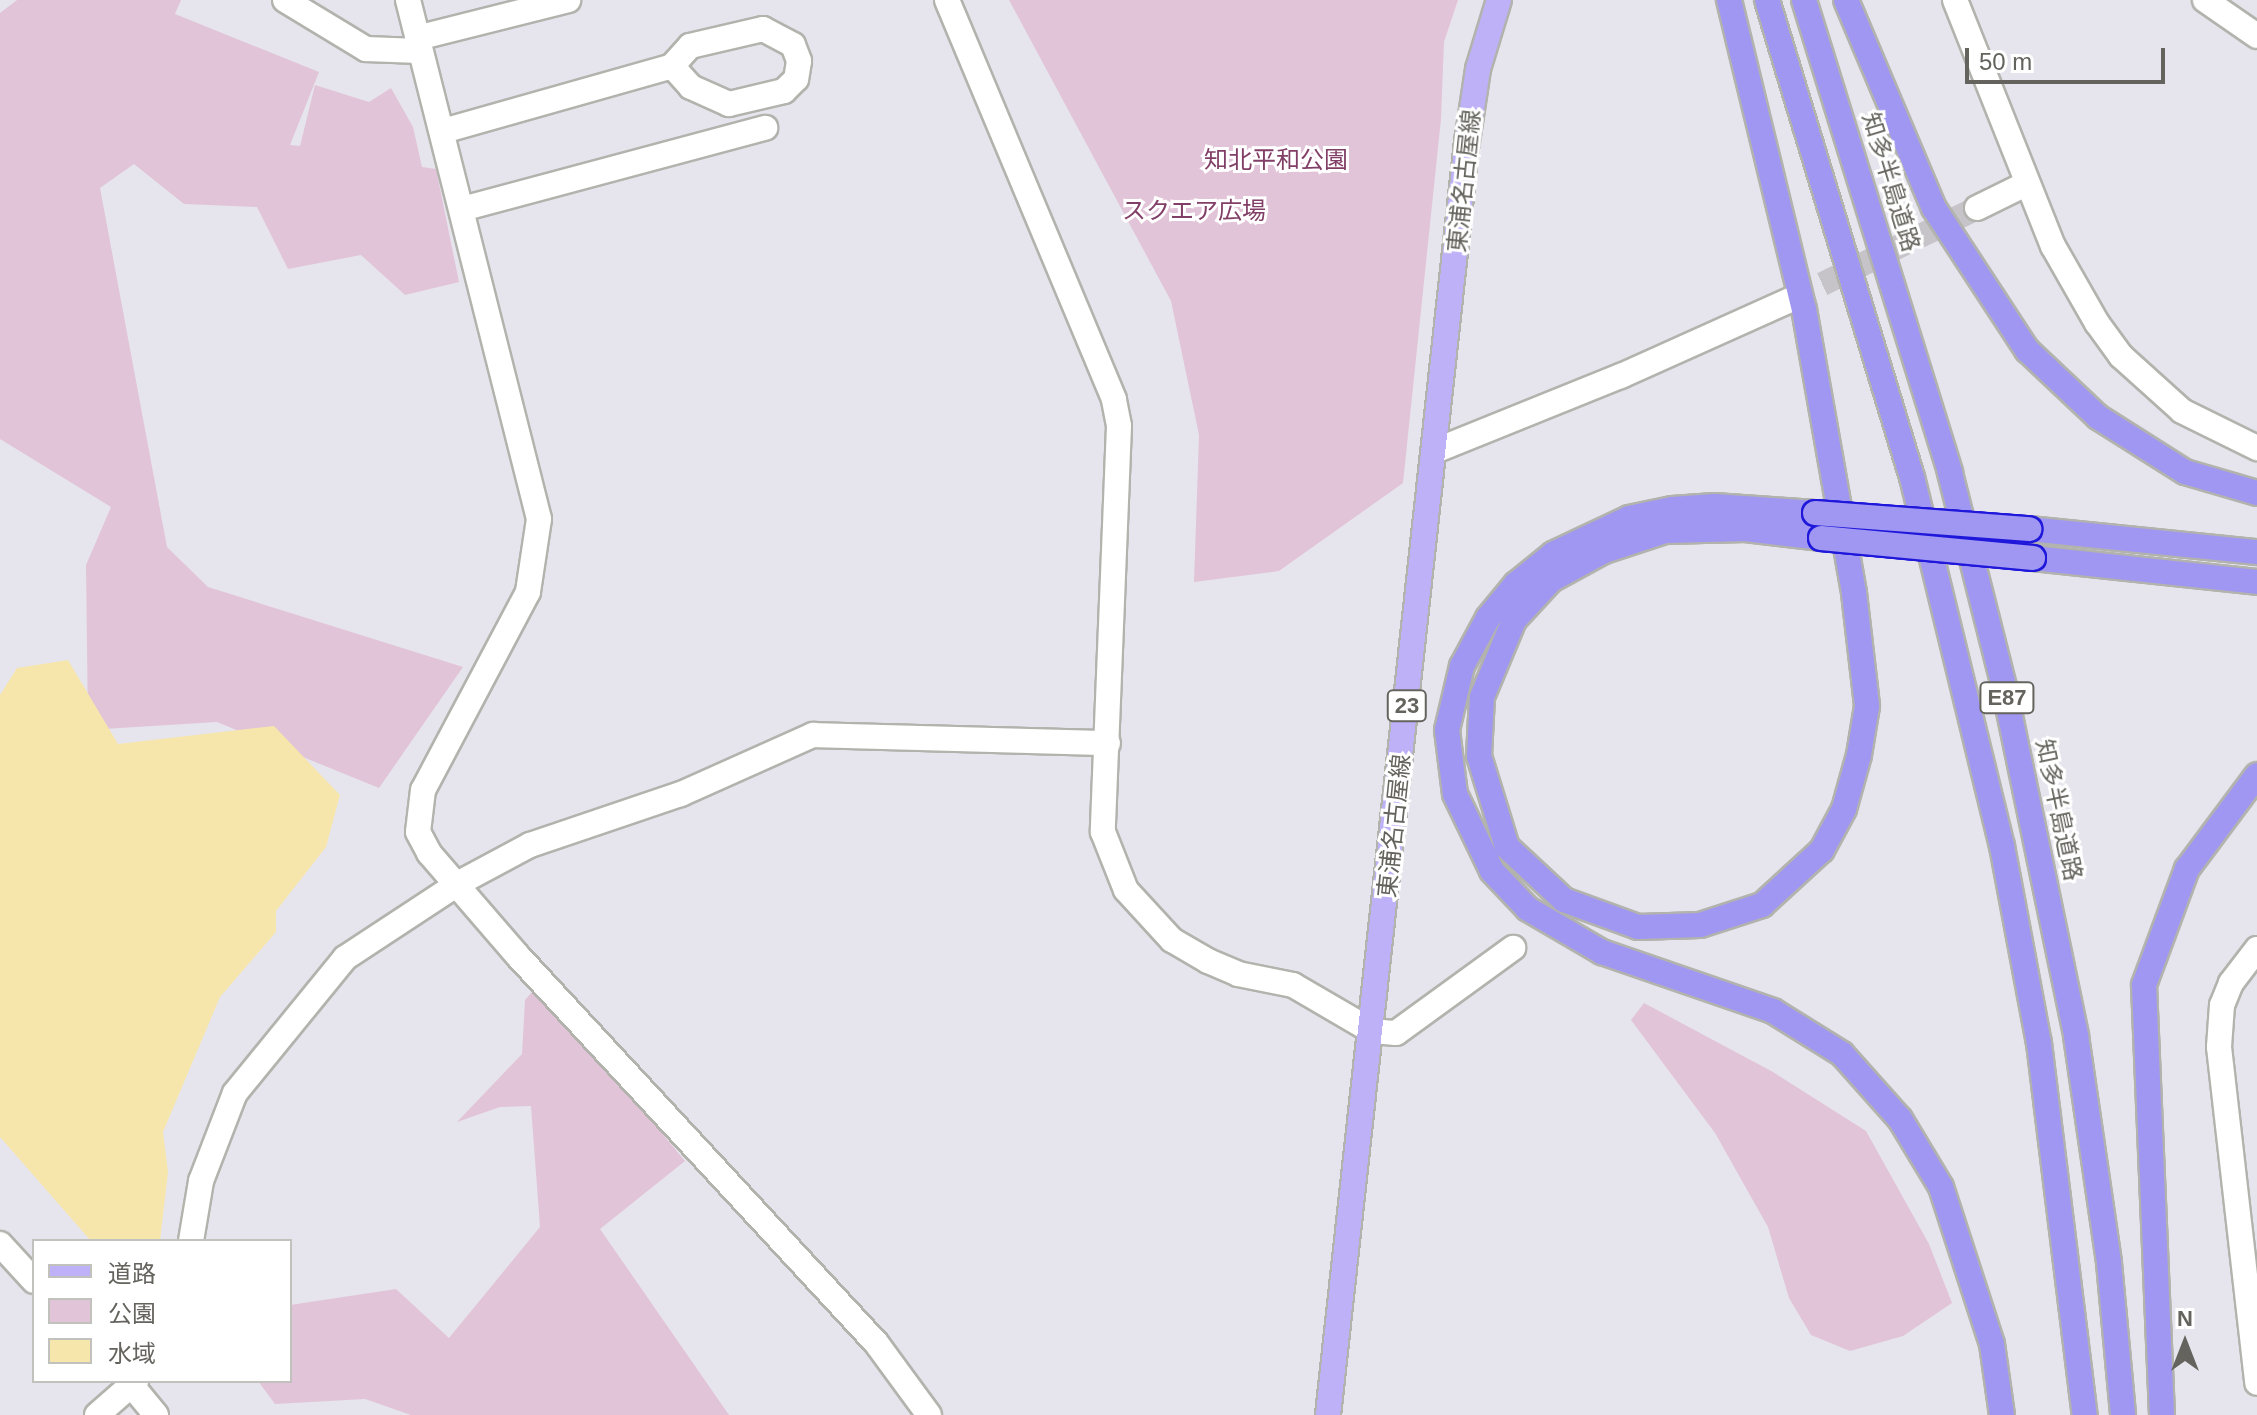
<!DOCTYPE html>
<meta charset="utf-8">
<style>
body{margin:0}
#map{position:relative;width:2257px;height:1415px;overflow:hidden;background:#e6e5ed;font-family:Arial,"Noto Sans JP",sans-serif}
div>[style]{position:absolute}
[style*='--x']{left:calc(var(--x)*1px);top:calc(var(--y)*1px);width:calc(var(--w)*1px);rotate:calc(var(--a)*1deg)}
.green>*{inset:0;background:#e2c4d8}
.water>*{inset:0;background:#f6e6ac}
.minor-tunnel>*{height:24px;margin-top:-12px;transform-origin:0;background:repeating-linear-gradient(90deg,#c6c4c9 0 24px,transparent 0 36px)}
.roads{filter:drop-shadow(2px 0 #b3b3ae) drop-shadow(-2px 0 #b3b3ae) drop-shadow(0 2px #b3b3ae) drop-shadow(0 -2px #b3b3ae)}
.minor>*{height:24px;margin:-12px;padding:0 12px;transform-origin:12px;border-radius:12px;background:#fff}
.primary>*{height:24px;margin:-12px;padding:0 12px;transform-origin:12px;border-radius:12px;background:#beb1f7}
.motorway>*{height:24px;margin:-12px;padding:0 12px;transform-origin:12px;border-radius:12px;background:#a097f2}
.bridges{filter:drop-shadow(2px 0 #1f18db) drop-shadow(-2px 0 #1f18db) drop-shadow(0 2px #1f18db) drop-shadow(0 -2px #1f18db)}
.motorway-bridge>*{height:24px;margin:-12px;padding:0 12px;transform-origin:12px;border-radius:12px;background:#a097f2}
span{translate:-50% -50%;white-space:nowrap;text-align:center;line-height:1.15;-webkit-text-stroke:6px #fff;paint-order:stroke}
.shield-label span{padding:2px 6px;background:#fff;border:2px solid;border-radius:6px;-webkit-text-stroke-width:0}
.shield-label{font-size:22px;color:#64635d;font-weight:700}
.park-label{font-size:24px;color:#813e66}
.street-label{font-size:24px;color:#64635d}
.legend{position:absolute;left:32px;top:1239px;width:260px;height:144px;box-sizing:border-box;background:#fff;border:2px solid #c1c1be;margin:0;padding:10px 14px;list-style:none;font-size:24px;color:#64635d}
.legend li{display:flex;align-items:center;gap:16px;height:40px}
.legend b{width:40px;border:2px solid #c1c1be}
.north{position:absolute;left:2145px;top:1303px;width:80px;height:80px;-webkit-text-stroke:6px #fff;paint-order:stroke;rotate:0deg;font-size:22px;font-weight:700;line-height:32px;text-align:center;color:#64635d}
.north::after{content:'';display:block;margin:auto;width:28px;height:36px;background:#64635d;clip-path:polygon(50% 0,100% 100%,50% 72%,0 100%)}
.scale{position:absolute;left:1965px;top:48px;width:200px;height:36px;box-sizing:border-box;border:4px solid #64635d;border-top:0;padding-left:10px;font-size:24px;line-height:28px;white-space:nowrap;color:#64635d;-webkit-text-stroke:6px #fff;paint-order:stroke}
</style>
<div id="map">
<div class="green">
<i style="clip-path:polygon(17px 0,181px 0,175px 14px,319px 72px,290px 145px,300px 146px,315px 85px,369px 102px,391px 88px,413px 127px,422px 167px,436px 169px,459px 282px,405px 295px,361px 255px,288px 269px,257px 207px,184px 204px,134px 164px,100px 188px,167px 547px,208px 587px,463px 667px,379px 788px,217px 722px,88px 730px,86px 565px,111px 507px,0 439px,0 13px)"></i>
<i style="clip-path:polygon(1009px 0,1458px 0,1444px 42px,1441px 119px,1403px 483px,1279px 571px,1194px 582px,1199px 435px,1171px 301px)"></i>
<i style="clip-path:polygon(538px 985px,685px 1161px,600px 1229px,729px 1415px,411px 1415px,365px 1399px,275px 1404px,258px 1381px,290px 1381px,290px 1305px,396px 1289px,449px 1338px,540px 1227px,531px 1106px,500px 1107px,457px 1122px,522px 1054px,525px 1000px)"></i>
<i style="clip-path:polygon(1644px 1003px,1773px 1072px,1866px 1131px,1929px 1244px,1952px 1303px,1903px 1336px,1850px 1351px,1811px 1335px,1789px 1298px,1768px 1227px,1715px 1133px,1631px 1020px)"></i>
</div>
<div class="water">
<i style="clip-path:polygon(68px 660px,118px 744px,274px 726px,340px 795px,326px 847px,276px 911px,276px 932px,220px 997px,163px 1132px,168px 1172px,160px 1241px,91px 1241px,0 1137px,0 695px,17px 668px)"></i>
</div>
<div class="minor-tunnel">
<i style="--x:1790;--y:300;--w:208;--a:-26.2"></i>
</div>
<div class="roads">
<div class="minor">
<i style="--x:285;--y:0;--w:95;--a:31.2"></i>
<i style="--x:366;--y:49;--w:53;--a:2.2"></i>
<i style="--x:408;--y:0;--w:535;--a:75.83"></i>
<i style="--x:539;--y:519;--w:74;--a:98.6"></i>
<i style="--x:528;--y:592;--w:224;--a:117.9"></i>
<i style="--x:423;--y:790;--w:42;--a:96.8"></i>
<i style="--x:418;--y:832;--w:24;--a:62"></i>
<i style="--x:429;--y:853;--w:136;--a:49.2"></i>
<i style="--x:518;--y:956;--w:529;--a:47.22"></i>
<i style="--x:877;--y:1344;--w:88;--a:53.8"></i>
<i style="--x:947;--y:0;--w:433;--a:67.3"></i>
<i style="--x:1114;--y:400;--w:26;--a:79"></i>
<i style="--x:1119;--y:426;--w:406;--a:92.3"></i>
<i style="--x:1103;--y:832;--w:62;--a:68.4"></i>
<i style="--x:1126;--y:890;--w:68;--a:47.4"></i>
<i style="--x:1172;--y:940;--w:42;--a:30.3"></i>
<i style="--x:1208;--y:961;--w:33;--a:23"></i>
<i style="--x:1238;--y:974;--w:56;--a:11.3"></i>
<i style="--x:1293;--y:985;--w:91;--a:30.2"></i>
<i style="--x:1372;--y:1031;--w:24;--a:5"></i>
<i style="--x:1396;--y:1033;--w:145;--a:-36"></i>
<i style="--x:1955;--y:0;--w:265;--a:68.3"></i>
<i style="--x:2053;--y:246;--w:89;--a:60.3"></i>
<i style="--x:2097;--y:323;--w:41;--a:54"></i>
<i style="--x:2121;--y:356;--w:82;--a:42"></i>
<i style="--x:2182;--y:411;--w:84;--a:26.3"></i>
<i style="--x:2205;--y:0;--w:63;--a:34.7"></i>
<i style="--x:417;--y:38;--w:156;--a:-14.1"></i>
<i style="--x:443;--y:131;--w:238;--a:-15.8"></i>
<i style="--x:672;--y:66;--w:27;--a:-48"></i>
<i style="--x:690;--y:46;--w:75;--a:-13.1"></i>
<i style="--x:763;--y:29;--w:34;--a:28"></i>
<i style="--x:793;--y:45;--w:17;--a:69"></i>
<i style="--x:799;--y:61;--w:18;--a:99"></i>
<i style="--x:796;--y:79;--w:17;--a:135"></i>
<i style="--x:784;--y:91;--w:57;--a:166.7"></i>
<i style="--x:729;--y:104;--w:42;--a:-155.9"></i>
<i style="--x:691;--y:87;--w:28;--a:-132"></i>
<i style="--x:1977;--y:208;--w:55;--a:-26.1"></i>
<i style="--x:462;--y:209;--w:314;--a:-15"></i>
<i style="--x:1435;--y:451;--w:201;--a:-22"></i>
<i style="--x:1621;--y:376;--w:185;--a:-24.2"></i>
<i style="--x:2257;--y:949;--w:43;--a:127.4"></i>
<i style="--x:2231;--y:983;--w:24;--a:112"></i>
<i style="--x:2222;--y:1005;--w:42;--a:94.1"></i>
<i style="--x:2219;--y:1047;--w:338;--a:83.5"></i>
<i style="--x:191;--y:1241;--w:61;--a:-80.5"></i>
<i style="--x:201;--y:1181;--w:94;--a:-68.9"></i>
<i style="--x:235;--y:1093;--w:174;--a:-50.8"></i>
<i style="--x:345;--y:958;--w:136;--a:-33.3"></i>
<i style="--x:459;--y:883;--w:81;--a:-28.2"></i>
<i style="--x:530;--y:845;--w:159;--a:-18.7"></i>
<i style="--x:681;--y:794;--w:145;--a:-24.1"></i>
<i style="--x:813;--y:735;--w:295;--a:1.6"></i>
<i style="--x:0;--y:1244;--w:50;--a:47.4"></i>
<i style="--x:128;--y:1381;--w:44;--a:50.5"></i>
<i style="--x:97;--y:1415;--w:52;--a:-41.1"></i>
</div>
<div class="primary">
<i style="--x:1328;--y:1415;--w:1281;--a:-83.77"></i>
<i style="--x:1467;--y:142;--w:74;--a:-81.4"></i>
<i style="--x:1478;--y:69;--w:72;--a:-73.1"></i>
</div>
<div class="motorway">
<i style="--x:1729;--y:0;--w:318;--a:76.4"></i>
<i style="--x:1804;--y:309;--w:288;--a:80"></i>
<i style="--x:1854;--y:593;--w:114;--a:83.4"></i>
<i style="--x:1867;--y:706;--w:50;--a:99.3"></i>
<i style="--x:1859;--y:755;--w:56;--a:105.5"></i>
<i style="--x:1844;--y:809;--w:47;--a:118.2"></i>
<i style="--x:1822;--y:850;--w:81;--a:137.5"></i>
<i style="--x:1762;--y:905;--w:65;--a:162.1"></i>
<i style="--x:1700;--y:925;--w:62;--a:178.2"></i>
<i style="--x:1638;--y:927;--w:79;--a:-160"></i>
<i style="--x:1564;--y:900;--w:78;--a:-137.1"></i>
<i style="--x:1507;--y:847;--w:95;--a:-107.1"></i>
<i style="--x:1479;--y:756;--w:59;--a:-87.1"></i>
<i style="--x:1482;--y:697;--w:83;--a:-67.4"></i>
<i style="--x:1514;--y:620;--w:54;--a:-47.2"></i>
<i style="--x:1551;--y:580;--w:60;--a:-28.7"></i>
<i style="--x:1604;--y:551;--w:64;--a:-18.2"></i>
<i style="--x:1665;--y:531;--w:80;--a:-1.4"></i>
<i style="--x:1745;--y:529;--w:77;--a:6.8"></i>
<i style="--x:1767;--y:0;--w:499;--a:73.1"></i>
<i style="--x:1912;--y:477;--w:380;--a:76.3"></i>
<i style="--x:2002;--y:846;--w:200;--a:79.4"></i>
<i style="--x:2039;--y:1043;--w:375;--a:83"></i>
<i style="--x:1804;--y:0;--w:495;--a:72.8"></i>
<i style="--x:1950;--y:473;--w:221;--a:75.8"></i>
<i style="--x:2004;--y:687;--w:356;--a:78.3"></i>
<i style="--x:2076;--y:1036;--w:229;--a:81.7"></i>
<i style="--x:2109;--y:1263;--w:153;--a:84.7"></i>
<i style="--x:1846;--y:0;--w:226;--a:67.1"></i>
<i style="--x:1934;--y:208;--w:170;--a:56.8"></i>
<i style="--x:2027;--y:350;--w:98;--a:43.3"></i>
<i style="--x:2098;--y:417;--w:103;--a:32.3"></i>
<i style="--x:2185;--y:472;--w:75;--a:16.3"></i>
<i style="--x:1815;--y:513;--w:101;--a:-176"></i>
<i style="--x:1714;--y:506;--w:42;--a:175.9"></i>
<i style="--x:1672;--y:509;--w:44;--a:168.2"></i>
<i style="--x:1629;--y:518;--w:84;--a:154.7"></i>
<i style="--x:1553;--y:554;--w:48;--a:141"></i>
<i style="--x:1516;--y:584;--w:44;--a:129.5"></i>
<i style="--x:1488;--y:618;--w:55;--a:118.4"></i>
<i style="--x:1462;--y:666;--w:66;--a:103.2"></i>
<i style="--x:1447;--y:730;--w:64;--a:82.9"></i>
<i style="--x:1455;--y:794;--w:85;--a:64.3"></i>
<i style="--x:1492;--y:871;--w:52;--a:46.5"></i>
<i style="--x:1528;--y:909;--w:86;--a:30.2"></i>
<i style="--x:1602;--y:952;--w:181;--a:19"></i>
<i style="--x:1773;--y:1011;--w:81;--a:31.9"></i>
<i style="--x:1842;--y:1054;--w:87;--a:48.3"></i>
<i style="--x:1900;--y:1119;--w:79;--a:58.9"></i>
<i style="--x:1941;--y:1187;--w:165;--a:72"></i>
<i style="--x:1992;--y:1344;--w:72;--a:82"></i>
<i style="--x:2029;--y:529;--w:229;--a:5.8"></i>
<i style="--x:2033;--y:558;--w:225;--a:6.1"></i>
<i style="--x:2162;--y:1415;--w:430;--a:-92.4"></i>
<i style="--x:2144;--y:985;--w:124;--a:-69.7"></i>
<i style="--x:2187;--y:869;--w:117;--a:-53.3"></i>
</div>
</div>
<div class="bridges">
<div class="motorway-bridge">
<i style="--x:1815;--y:513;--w:215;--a:4.3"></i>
<i style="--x:1821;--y:538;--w:213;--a:5.4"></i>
</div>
</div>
<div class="shield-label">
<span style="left:2007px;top:698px">E87</span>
<span style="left:1407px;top:706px">23</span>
</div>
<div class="park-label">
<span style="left:1276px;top:160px">知北平和公園</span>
<span style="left:1194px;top:211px">スクエア広場</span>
</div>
<div class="street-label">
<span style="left:1464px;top:181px;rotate:-84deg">東浦名古屋線</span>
<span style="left:1891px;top:182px;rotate:73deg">知多半島道路</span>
<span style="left:2059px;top:810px;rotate:78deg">知多半島道路</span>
<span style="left:1394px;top:826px;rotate:-84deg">東浦名古屋線</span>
</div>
<ul class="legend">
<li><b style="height:10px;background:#beb1f7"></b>道路</li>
<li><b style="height:22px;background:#e2c4d8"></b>公園</li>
<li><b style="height:22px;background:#f6e6ac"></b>水域</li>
</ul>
<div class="north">N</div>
<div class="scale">50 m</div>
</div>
